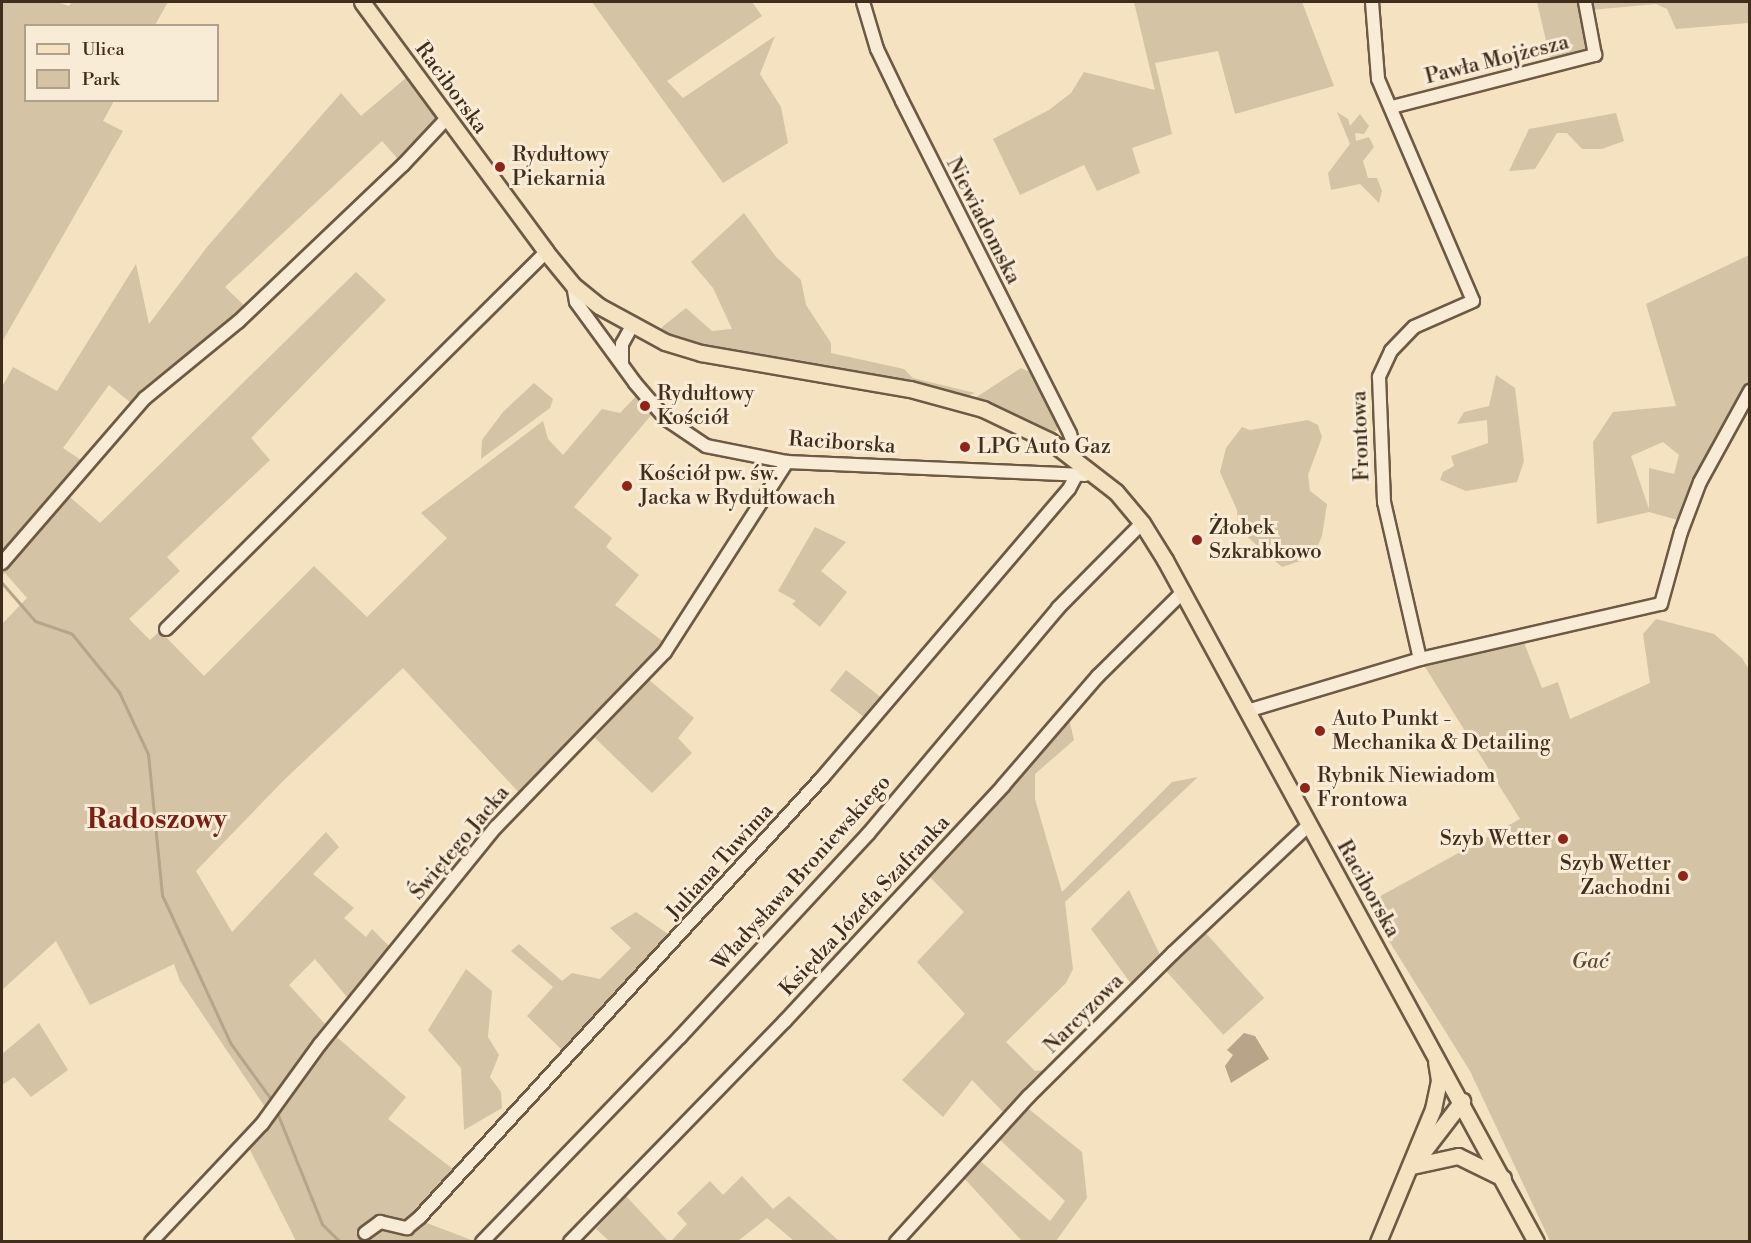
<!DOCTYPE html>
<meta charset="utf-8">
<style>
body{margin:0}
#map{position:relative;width:1751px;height:1243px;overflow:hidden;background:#f4e2c1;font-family:"Libre Bodoni",serif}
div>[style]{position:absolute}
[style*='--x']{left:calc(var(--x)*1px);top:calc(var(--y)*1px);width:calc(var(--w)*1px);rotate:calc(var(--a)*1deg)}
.green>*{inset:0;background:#d5c3a5;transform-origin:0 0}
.water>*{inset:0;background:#b7a489}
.stream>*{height:3px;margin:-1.5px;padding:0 1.5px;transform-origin:1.5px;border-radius:1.5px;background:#b7a489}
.roads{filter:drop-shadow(2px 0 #6d5a45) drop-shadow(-2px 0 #6d5a45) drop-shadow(0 2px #6d5a45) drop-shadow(0 -2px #6d5a45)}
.minor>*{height:12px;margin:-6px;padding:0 6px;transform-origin:6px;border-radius:6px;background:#f8ecd7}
.major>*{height:15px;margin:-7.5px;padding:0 7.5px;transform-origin:7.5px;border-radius:7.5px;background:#f4e2c1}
.dots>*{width:16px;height:16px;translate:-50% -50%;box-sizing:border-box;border:3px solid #f8ecd7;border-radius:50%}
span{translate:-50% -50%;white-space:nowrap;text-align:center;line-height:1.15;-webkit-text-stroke:6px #f8ecd7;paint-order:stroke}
.street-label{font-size:21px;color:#402d1c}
.poi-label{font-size:21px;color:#402d1c}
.left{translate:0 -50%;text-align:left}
.right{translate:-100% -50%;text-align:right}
.park-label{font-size:21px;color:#5e4b37;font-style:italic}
.district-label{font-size:27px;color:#7a1f14;font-weight:700}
.frame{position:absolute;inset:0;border:3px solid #402d1c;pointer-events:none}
.legend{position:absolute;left:24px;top:24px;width:195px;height:78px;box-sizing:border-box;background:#f8ecd7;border:2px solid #aea08c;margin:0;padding:8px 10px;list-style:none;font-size:18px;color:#402d1c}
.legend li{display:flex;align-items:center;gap:12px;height:30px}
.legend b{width:30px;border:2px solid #aea08c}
</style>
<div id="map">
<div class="green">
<i style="clip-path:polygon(2px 2px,57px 2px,69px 6px,72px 2px,168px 2px,155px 25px,26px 26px,26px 100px,114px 101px,103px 121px,123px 131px,2px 342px)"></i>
<i style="clip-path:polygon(592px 2px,752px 2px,762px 16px,667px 81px,683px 98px,775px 36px,760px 74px,781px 107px,788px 143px,723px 183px)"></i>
<i style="clip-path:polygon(1134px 2px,1302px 2px,1334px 86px,1235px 114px,1218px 51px,1155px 63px,1172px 134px,1132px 148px,1140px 173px,1097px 191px,1084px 165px,1020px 195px,993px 139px,1049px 110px,1071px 93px,1084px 72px,1155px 90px)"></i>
<i style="clip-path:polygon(1537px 2px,1584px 2px,1587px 48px,1551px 62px)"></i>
<i style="clip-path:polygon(1589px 2px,1748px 2px,1749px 23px,1676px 29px,1667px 9px,1656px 4px,1591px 10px)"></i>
<i style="clip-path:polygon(413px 72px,446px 119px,403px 165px,382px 141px,225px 287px,250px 311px,136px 407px,109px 385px,63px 448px,87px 464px,64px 492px,100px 523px,356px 272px,386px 300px,251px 438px,270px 460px,167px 557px,180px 571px,129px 619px,150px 640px,160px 631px,204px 676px,314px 566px,367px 617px,447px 538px,421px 513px,543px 421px,548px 439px,563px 455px,602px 409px,620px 413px,642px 390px,657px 408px,574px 507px,612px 538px,606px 547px,639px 575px,615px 605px,669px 646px,524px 798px,403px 668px,284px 780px,196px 871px,232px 932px,326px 832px,339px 847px,313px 874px,354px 908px,344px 918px,366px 937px,372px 929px,392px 949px,352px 1003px,315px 959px,289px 985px,339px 1039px,406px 1097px,388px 1119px,453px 1169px,411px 1217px,474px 1241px,296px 1241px,246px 1142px,265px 1107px,180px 981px,174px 964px,90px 1005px,56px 941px,2px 990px,2px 624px,27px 598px,5px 573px,2px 575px,2px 387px,13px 367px,57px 391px,136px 264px,149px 324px,207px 247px,341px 93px,361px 116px)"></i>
<i style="clip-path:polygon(1337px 112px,1348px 119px,1350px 126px,1360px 114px,1369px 126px,1364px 134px,1355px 133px,1356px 141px,1369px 137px,1374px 147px,1363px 161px,1368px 178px,1377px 178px,1382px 191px,1379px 203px,1360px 184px,1331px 190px,1328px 173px,1350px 144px)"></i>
<i style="clip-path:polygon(1616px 113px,1624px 141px,1602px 149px,1582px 149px,1567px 133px,1557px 133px,1535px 169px,1509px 171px,1529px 129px)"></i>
<i style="clip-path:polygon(744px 213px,776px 257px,801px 280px,806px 305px,831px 343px,831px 353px,904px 369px,913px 378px,975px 393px,967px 396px,721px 351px,662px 332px,662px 327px,686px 308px,712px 331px,732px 329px,713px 288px,691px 262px)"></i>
<i style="clip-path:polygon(evenodd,1749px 255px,1749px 404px,1711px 474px,1692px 524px,1649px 512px,1597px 524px,1593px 442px,1613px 412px,1676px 406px,1646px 304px,1749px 255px,1663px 442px,1679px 455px,1674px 474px,1649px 468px,1649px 509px,1631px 456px,1663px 442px)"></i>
<i style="clip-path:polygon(1021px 368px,1030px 372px,1057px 422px,1057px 430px,1054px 432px,975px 398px)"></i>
<i style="clip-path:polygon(1496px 375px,1515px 388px,1524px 461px,1517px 482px,1466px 491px,1440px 480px,1443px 472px,1454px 466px,1451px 456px,1488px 443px,1487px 420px,1457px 424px,1464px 412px,1489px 406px)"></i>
<i style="clip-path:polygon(534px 383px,553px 399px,550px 408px,481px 459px,482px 440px,503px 412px)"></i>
<i style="clip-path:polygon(1308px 420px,1318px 425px,1322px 437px,1308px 475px,1310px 491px,1327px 504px,1322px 536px,1313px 557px,1282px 567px,1238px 529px,1237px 510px,1220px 472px,1226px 448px,1242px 427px,1250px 430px)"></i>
<i style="clip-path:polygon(815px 527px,846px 542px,821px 571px,847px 592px,820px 627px,792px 604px,796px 601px,778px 591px)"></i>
<i style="clip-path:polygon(1656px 619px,1714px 634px,1742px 658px,1750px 671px,1749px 1241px,1550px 1241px,1470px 1071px,1366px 904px,1520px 819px,1420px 659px,1524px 643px,1542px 688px,1558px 682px,1570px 719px,1650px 683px,1643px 634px)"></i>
<i style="left:846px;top:670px;width:51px;height:26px;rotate:38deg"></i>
<i style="clip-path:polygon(648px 679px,694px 718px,678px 738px,692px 753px,652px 793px,595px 738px)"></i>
<i style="clip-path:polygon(1069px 719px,1074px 740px,1035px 774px,1035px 799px,1062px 892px,1172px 782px,1198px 777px,1065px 902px,1073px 969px,1066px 983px,1006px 1042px,1035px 1071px,1046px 1070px,1005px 1114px,972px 1080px,943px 1117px,902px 1080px,965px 1014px,917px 962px,964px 912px,929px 876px)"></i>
<i style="clip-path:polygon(1129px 890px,1161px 957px,1132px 985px,1091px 929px)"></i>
<i style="clip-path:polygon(636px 912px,671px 936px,562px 1050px,527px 1016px,553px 987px,511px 951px,519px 944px,562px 981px,572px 973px,600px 979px,631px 948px,610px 928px)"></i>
<i style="left:1204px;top:931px;width:90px;height:55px;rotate:48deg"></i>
<i style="clip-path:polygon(466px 969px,492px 991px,488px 1037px,499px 1055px,490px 1077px,501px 1092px,502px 1108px,464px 1130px,461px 1068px,428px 1030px)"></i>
<i style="clip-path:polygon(39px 1023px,68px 1070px,31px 1097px,14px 1077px,2px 1085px,2px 1054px)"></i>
<i style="clip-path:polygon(1025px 1106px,1082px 1152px,1087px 1198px,1056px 1241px,1022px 1241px,963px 1177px,978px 1159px,1050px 1221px,1065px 1201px,999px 1139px)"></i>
<i style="clip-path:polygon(742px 1176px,773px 1209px,789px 1196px,839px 1241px,794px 1241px,767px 1218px,738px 1241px,671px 1241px,687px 1224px,677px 1213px,710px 1181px,723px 1195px)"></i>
<i style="clip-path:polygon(626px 1196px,668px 1241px,609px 1241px,596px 1229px)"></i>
</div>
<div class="water">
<i style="clip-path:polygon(1244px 1033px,1255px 1036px,1269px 1059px,1231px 1083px,1225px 1066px,1233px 1055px,1227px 1050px)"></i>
</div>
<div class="stream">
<i style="--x:2;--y:583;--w:50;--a:49"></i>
<i style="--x:35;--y:621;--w:39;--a:19"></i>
<i style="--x:72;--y:634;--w:75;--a:51"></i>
<i style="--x:119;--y:692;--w:68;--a:64.9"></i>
<i style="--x:148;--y:754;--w:142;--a:84.3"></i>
<i style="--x:162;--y:895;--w:164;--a:65.2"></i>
<i style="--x:231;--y:1044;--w:68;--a:54"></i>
<i style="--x:278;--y:1115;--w:118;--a:68"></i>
<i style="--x:322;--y:1224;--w:25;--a:45"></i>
</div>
<div class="roads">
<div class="minor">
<i style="--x:863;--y:2;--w:49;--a:73.4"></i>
<i style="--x:877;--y:49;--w:58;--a:64.3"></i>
<i style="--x:902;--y:101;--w:373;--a:63.2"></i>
<i style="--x:1070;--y:434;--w:13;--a:72"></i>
<i style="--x:1074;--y:446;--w:9;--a:108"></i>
<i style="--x:1372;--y:2;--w:77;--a:85.5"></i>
<i style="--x:1378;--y:79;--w:241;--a:66.8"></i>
<i style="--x:1473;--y:301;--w:64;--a:156.2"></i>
<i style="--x:1414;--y:327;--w:33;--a:134"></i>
<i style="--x:1391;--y:351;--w:29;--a:115"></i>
<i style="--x:1379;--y:377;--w:125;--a:87.7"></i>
<i style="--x:1384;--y:502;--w:161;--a:77.1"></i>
<i style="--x:1392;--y:107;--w:210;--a:-14.4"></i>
<i style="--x:1595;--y:55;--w:54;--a:-100.7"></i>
<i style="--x:573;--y:285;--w:17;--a:80"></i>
<i style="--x:576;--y:302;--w:100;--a:53.9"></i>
<i style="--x:635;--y:383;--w:48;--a:49.3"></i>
<i style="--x:666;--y:419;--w:48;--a:34"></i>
<i style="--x:706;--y:446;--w:83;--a:11.2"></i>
<i style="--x:787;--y:462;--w:298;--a:2.5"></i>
<i style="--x:622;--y:363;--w:19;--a:-90"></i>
<i style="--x:622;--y:344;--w:21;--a:-61"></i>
<i style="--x:2;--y:563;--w:218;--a:-49.1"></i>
<i style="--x:145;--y:398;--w:120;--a:-39.3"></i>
<i style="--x:238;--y:322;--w:228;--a:-43.6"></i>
<i style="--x:403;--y:165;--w:63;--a:-46.9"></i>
<i style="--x:166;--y:629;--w:535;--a:-44.77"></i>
<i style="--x:1247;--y:711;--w:181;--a:-16.7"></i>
<i style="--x:1420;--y:659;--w:247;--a:-12.9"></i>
<i style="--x:1661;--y:604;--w:75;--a:-74.5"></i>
<i style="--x:1681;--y:532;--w:53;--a:-69.2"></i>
<i style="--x:1700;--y:482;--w:104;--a:-61.2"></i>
<i style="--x:365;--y:1233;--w:19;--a:-36"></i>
<i style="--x:380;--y:1222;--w:28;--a:13"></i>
<i style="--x:407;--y:1228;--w:17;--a:-40"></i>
<i style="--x:420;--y:1217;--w:595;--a:-47.52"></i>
<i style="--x:822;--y:778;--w:380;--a:-49.5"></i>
<i style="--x:1069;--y:489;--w:17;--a:-62"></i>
<i style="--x:151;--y:1242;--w:162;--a:-46.8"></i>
<i style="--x:262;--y:1124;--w:99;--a:-54.1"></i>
<i style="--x:320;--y:1044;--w:279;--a:-51"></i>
<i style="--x:496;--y:827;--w:243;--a:-46"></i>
<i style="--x:665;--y:652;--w:226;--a:-57.3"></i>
<i style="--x:482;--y:1242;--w:285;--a:-46"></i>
<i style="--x:680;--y:1037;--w:277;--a:-47.2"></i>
<i style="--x:868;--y:834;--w:295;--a:-49.9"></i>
<i style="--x:1058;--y:608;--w:120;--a:-45.3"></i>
<i style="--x:570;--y:1242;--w:308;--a:-45.8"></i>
<i style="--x:785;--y:1021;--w:321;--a:-47.1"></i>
<i style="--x:1003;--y:786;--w:145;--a:-49.2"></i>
<i style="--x:1098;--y:676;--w:120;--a:-44.7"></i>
<i style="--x:896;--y:1242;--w:197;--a:-47.7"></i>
<i style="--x:1029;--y:1096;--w:203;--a:-44.8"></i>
<i style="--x:1173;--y:953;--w:187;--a:-43.3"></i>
</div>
<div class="major">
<i style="--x:362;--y:2;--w:310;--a:53.6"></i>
<i style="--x:546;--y:252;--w:43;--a:50.7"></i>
<i style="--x:573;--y:285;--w:33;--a:39"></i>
<i style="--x:599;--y:306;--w:75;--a:28.6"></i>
<i style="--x:665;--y:342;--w:38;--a:17"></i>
<i style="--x:701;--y:353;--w:212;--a:9.8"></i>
<i style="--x:910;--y:389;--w:76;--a:15.3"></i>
<i style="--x:983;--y:409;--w:74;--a:25.5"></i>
<i style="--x:1050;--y:441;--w:83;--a:37.7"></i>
<i style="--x:1116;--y:492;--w:40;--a:50"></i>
<i style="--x:1142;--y:523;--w:44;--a:58.1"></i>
<i style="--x:1165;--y:560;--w:776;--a:61.45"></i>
<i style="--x:1416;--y:1161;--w:76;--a:-52.5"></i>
<i style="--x:1412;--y:1166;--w:47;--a:-12.3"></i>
<i style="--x:1458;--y:1156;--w:50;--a:26.1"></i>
<i style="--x:1378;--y:1242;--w:144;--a:-67.5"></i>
<i style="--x:1433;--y:1109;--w:30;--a:-78"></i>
<i style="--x:1439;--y:1080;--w:18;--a:-99"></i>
</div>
</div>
<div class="dots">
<i style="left:500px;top:167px;background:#8f2418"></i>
<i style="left:645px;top:406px;background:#8f2418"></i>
<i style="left:965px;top:447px;background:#8f2418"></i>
<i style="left:627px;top:486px;background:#8f2418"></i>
<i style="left:1197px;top:540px;background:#8f2418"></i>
<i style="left:1320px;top:731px;background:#8f2418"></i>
<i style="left:1305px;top:788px;background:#8f2418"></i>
<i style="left:1563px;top:839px;background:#8f2418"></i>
<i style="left:1683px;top:876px;background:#8f2418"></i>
</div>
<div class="street-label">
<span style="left:1497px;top:60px;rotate:-14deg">Pawła Mojżesza</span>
<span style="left:451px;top:88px;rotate:54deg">Raciborska</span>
<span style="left:983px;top:221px;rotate:63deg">Niewiadomska</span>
<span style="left:1361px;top:436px;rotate:-92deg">Frontowa</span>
<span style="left:842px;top:443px;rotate:4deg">Raciborska</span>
<span style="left:460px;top:843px;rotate:-50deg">Świętego Jacka</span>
<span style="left:720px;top:862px;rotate:-48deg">Juliana Tuwima</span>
<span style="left:802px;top:873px;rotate:-48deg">Władysława Broniewskiego</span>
<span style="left:1368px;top:889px;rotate:61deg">Raciborska</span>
<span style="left:865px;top:906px;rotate:-47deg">Księdza Józefa Szafranka</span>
<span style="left:1084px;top:1014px;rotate:-45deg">Narcyzowa</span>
</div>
<div class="poi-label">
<span class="left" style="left:512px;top:167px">Rydułtowy<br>Piekarnia</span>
<span class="left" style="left:657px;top:406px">Rydułtowy<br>Kościół</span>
<span class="left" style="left:977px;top:447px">LPG Auto Gaz</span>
<span class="left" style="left:639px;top:486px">Kościół pw. św.<br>Jacka w Rydułtowach</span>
<span class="left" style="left:1209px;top:540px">Żłobek<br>Szkrabkowo</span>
<span class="left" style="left:1332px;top:731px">Auto Punkt -<br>Mechanika &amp; Detailing</span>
<span class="left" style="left:1317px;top:788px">Rybnik Niewiadom<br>Frontowa</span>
<span class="right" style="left:1551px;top:839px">Szyb Wetter</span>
<span class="right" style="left:1671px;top:876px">Szyb Wetter<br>Zachodni</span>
</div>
<div class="park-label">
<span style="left:1590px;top:962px">Gać</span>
</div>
<div class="district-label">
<span style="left:157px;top:821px">Radoszowy</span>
</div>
<div class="frame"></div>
<ul class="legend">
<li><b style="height:8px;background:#f4e2c1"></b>Ulica</li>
<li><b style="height:16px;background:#d5c3a5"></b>Park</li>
</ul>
</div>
